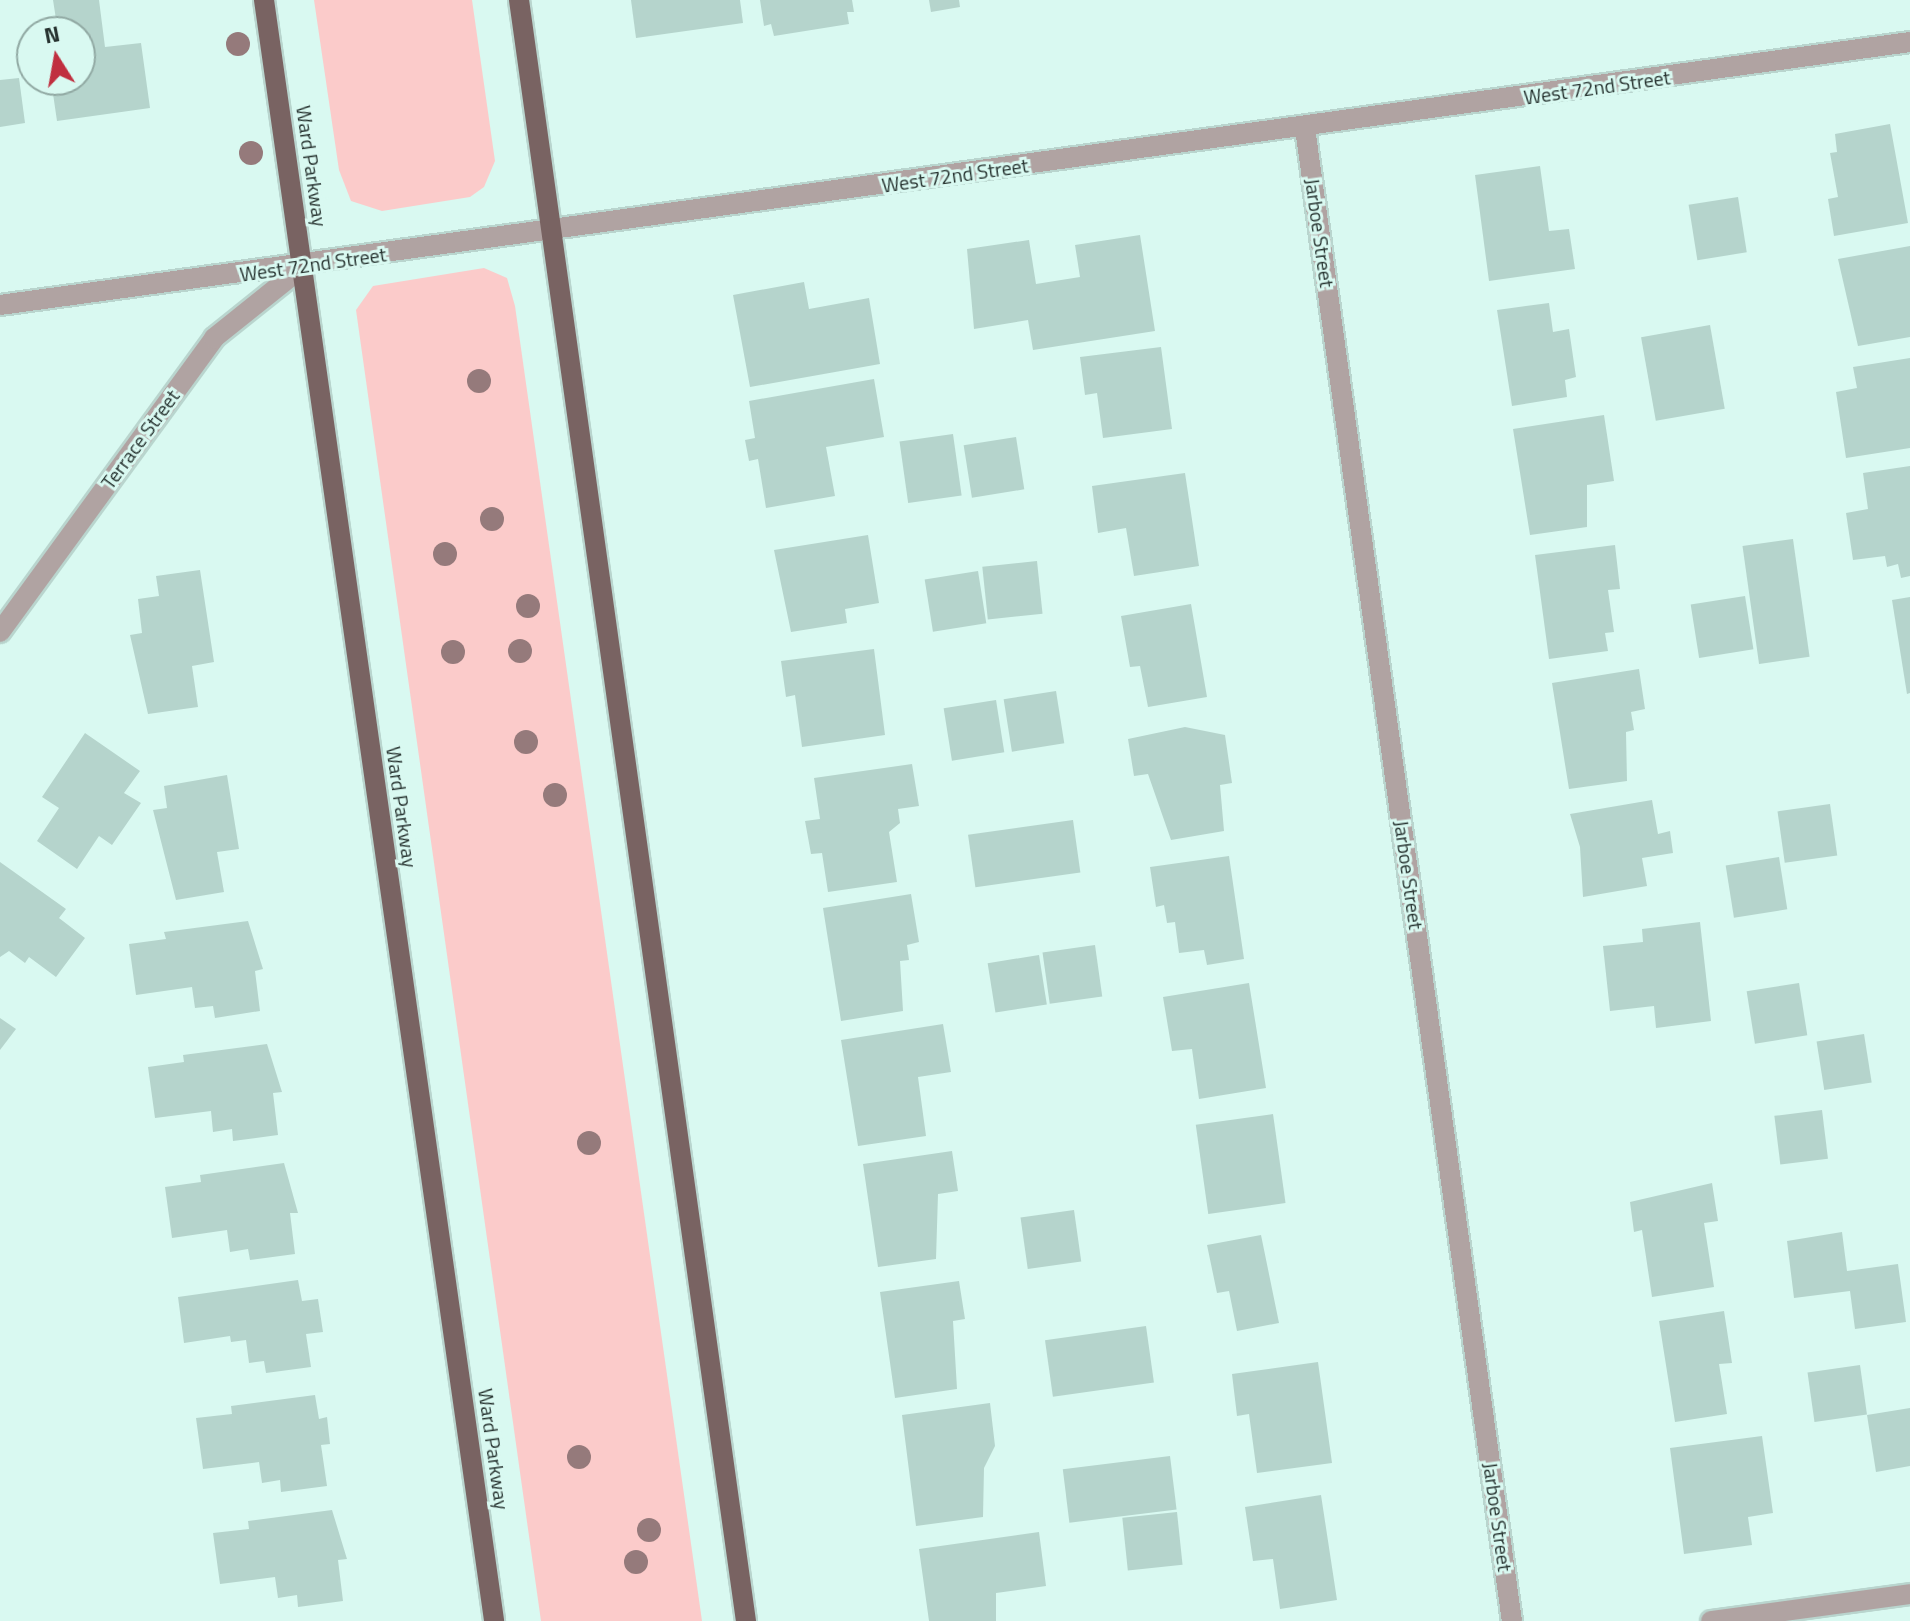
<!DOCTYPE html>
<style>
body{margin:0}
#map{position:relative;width:1910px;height:1621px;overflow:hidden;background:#d9f9f1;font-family:"Titillium Web",sans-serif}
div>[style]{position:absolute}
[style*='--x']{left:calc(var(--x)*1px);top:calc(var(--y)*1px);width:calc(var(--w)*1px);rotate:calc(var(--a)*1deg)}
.green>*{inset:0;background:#fbcbca}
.building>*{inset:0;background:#b5d4cc;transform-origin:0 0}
.roads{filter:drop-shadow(2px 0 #b9d5ce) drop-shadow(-2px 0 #b9d5ce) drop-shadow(0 2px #b9d5ce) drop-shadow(0 -2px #b9d5ce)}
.street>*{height:20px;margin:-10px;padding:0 10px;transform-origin:10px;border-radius:10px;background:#b0a3a2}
.primary>*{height:20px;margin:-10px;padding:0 10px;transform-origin:10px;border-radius:10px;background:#796362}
.trees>*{width:24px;height:24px;margin:-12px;border-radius:50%;background:#957a7b}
span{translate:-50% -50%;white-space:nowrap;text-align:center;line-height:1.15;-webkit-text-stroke:6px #d9f9f1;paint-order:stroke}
.street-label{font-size:20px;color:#26322f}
.north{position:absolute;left:16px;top:16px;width:80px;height:80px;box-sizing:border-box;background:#d9f9f1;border:2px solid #91a9a3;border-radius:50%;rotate:349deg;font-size:22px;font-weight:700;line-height:32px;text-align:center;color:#26322f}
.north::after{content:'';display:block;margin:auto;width:28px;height:36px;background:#c02f3f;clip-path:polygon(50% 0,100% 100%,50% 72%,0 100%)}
</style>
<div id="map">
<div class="green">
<i style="clip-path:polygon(314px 0,472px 0,495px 161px,484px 187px,470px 197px,382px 211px,351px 201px,339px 170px)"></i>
<i style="clip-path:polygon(484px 268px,507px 278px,515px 306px,702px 1621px,541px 1621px,356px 310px,373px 286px)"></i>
</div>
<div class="building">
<i style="clip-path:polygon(53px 0,99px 0,105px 47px,141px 43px,150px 108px,57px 121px,51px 80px,80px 80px,80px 32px,58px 32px)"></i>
<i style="clip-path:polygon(631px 0,740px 0,743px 23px,636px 38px)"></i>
<i style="clip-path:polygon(760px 0,852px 0,854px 12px,847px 12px,849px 24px,774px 36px,771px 24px,764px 26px)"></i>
<i style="clip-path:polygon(929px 0,959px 0,960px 7px,931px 12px)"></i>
<i style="clip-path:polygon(19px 78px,25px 123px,0 127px,0 80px)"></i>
<i style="clip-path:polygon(1890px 124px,1908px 223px,1834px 236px,1828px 199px,1838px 197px,1830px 153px,1837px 152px,1835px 134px)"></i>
<i style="clip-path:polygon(1540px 166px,1549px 231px,1569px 229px,1575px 269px,1489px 281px,1475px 175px)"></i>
<i style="left:1738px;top:197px;width:56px;height:50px;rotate:81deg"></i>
<i style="clip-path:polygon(1140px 235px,1155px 331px,1033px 350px,1028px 320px,974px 329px,967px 249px,1029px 240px,1036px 284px,1080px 277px,1075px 245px)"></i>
<i style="clip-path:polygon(1910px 246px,1910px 337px,1858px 346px,1838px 259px)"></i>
<i style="clip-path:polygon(804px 282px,809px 309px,869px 298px,880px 364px,750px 387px,733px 295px)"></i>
<i style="clip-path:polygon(1549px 303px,1553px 332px,1569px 329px,1576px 377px,1565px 380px,1567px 397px,1512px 406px,1497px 310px)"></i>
<i style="left:1710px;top:325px;width:85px;height:70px;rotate:80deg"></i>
<i style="clip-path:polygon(1161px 347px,1172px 429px,1103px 438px,1097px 393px,1085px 395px,1080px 357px)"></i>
<i style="clip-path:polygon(1910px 358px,1910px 448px,1846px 458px,1836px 392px,1857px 388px,1853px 367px)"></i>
<i style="clip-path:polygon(874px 379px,884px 437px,826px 447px,835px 496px,766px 508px,758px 459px,749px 461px,745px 440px,755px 438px,749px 401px)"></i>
<i style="clip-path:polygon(1604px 415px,1614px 481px,1587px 485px,1587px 527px,1530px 535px,1513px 429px)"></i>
<i style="left:953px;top:434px;width:62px;height:54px;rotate:82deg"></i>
<i style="left:1016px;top:437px;width:53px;height:53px;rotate:81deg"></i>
<i style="clip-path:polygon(1910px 466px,1910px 576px,1901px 578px,1898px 564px,1887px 567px,1885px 556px,1853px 560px,1846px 513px,1868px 509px,1863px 473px)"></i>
<i style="clip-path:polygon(1185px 473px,1199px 566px,1134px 576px,1126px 528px,1098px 533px,1092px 486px)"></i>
<i style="clip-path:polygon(868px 535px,879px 603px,845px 609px,847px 623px,791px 632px,774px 550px)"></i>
<i style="left:1793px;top:539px;width:119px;height:51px;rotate:82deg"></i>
<i style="clip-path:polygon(1615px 545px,1620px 589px,1608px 590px,1614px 632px,1605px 633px,1608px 651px,1549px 659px,1535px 555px)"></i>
<i style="left:1037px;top:561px;width:53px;height:55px;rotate:84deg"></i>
<i style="clip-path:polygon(200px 570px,214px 662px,192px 666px,198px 707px,148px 714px,130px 635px,142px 633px,138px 599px,159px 596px,156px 576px)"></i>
<i style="left:978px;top:571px;width:53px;height:54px;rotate:81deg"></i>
<i style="left:1745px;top:596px;width:54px;height:55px;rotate:81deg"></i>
<i style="clip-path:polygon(1910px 597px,1910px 693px,1907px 694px,1892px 600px)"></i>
<i style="clip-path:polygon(1191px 604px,1207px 697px,1148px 707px,1140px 666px,1130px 667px,1121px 616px)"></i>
<i style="clip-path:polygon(874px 649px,885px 735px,802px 747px,795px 695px,786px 697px,781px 661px)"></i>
<i style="clip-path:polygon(1639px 669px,1645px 709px,1631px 712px,1634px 730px,1626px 732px,1627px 781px,1569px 789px,1552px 683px)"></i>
<i style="left:1056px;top:691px;width:53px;height:53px;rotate:81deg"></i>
<i style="left:996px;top:700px;width:53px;height:53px;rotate:81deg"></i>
<i style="clip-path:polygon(1185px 727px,1225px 735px,1232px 783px,1220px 785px,1224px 831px,1171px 840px,1148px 774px,1134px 776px,1128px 739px)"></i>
<i style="clip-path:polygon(85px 733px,140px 771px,124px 793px,141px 803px,112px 845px,99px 836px,77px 869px,37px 841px,59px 808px,42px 797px)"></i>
<i style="clip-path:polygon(912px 764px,919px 806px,898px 809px,900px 823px,889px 832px,897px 882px,828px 892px,822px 853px,811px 854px,805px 821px,820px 819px,814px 778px)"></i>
<i style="clip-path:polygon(227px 775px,239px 849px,217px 852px,224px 892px,176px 900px,153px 810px,167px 808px,164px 786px)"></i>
<i style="clip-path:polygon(1652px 800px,1658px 834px,1670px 831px,1673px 853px,1642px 858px,1647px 886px,1583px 897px,1580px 847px,1570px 814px)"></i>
<i style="left:1830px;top:804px;width:52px;height:53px;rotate:82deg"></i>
<i style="left:1073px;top:820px;width:53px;height:106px;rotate:82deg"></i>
<i style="clip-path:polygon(1229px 856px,1244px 959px,1207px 965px,1204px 950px,1179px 953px,1175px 922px,1167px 923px,1164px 905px,1156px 907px,1150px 867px)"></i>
<i style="left:1779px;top:857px;width:53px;height:54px;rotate:81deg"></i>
<i style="clip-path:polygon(0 862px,66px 909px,59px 918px,85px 938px,56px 977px,29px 957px,25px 963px,9px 951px,0 957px)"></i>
<i style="clip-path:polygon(911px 894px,919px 942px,907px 945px,909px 960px,900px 961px,903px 1011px,841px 1021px,823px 908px)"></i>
<i style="clip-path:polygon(248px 921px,263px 969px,255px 971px,260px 1011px,215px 1018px,213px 1006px,195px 1008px,192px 987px,136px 995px,129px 944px,166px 939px,164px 932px)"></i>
<i style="clip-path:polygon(1700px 922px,1711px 1021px,1656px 1028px,1654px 1006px,1610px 1011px,1603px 946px,1643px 942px,1642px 929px)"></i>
<i style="left:1095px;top:945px;width:52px;height:53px;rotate:82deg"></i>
<i style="left:1039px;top:955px;width:50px;height:52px;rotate:81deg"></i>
<i style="clip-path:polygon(1249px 983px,1266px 1088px,1199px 1099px,1192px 1049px,1172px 1051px,1163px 997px)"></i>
<i style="left:1799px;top:983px;width:53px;height:53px;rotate:81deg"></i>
<i style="clip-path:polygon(0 1018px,16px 1029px,0 1050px)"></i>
<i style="clip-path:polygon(943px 1024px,951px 1072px,918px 1077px,926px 1136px,858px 1146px,841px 1040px)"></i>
<i style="left:1864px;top:1034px;width:49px;height:48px;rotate:81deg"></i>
<i style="clip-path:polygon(267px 1044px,282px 1092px,273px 1093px,278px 1135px,233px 1141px,232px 1129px,213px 1132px,211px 1111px,155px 1118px,148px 1067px,184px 1062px,183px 1055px)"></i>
<i style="left:1822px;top:1110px;width:49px;height:48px;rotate:83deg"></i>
<i style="left:1273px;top:1114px;width:90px;height:78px;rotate:82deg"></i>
<i style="clip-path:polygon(952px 1151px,958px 1191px,938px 1194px,936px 1259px,878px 1267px,863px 1164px)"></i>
<i style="clip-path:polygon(284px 1163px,298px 1213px,290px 1213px,295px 1254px,250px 1260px,248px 1249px,230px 1252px,227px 1230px,172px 1238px,165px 1187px,201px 1182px,200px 1175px)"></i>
<i style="clip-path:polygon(1712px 1183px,1718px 1221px,1704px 1223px,1714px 1287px,1652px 1297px,1642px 1230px,1634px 1232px,1630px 1202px)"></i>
<i style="left:1074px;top:1210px;width:52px;height:54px;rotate:82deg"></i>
<i style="clip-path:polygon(1842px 1232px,1847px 1271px,1898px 1264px,1906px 1322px,1855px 1329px,1850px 1291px,1794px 1298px,1787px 1241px)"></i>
<i style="clip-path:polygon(1261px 1235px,1279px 1323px,1237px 1331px,1229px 1291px,1217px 1293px,1207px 1245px)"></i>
<i style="clip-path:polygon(298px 1280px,302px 1301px,318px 1299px,323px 1332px,306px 1334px,311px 1367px,266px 1373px,264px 1361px,249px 1363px,246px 1340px,231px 1342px,230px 1336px,184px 1343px,178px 1297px)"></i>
<i style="clip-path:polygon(959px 1281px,965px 1319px,953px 1321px,957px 1389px,895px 1398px,880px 1292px)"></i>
<i style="clip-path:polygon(1724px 1311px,1732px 1363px,1719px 1364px,1727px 1414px,1675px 1422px,1659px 1321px)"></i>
<i style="left:1146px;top:1326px;width:57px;height:102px;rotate:82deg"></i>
<i style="clip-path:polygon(1318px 1362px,1332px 1463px,1257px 1473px,1249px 1414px,1237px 1416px,1232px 1374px)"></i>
<i style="left:1860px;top:1365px;width:50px;height:53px;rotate:82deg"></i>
<i style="clip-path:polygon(315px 1395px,319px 1419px,327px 1417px,330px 1444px,321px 1445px,327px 1486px,281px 1492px,280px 1480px,262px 1483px,259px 1462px,203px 1469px,196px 1418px,232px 1414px,231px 1406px)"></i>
<i style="clip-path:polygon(990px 1403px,995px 1446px,984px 1468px,983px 1517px,916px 1526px,902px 1415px)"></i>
<i style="clip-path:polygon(1910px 1408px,1910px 1466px,1876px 1472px,1867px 1415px)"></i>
<i style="clip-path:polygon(1762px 1436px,1773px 1513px,1748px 1517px,1752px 1545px,1684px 1554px,1670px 1448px)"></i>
<i style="left:1170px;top:1456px;width:54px;height:108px;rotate:83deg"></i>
<i style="clip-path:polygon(1321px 1495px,1337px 1600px,1280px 1609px,1273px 1559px,1253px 1561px,1245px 1507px)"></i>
<i style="clip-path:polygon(332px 1510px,347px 1559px,338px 1560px,343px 1601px,298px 1607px,297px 1595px,278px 1598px,275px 1577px,220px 1584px,213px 1533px,249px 1529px,248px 1521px)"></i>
<i style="left:1177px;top:1512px;width:53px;height:55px;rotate:84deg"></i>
<i style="clip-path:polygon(1039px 1532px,1046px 1586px,996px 1593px,996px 1621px,929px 1621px,919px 1549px)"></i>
</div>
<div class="roads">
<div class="street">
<i style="--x:1305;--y:128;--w:1507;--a:82.11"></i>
<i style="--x:0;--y:305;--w:1928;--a:-7.84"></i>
<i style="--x:0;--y:632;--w:364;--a:-53.9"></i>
<i style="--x:214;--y:338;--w:109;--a:-38.7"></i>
<i style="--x:1711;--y:1621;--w:201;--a:-7.7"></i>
</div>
<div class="primary">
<i style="--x:264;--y:0;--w:1637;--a:81.92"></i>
<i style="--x:519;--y:0;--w:1637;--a:82.03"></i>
</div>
</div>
<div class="trees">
<i style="left:238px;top:44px"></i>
<i style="left:251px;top:153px"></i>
<i style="left:479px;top:381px"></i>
<i style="left:492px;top:519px"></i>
<i style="left:445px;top:554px"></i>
<i style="left:528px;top:606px"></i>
<i style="left:520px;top:651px"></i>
<i style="left:453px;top:652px"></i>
<i style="left:526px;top:742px"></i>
<i style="left:555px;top:795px"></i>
<i style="left:589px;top:1143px"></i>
<i style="left:579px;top:1457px"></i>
<i style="left:649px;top:1530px"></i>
<i style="left:636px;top:1562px"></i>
</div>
<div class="street-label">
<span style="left:1597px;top:87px;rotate:-8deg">West 72nd Street</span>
<span style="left:312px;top:166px;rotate:82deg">Ward Parkway</span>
<span style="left:955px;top:175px;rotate:-8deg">West 72nd Street</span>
<span style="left:1320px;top:233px;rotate:82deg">Jarboe Street</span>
<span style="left:313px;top:264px;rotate:-8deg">West 72nd Street</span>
<span style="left:140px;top:439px;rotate:-54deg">Terrace Street</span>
<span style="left:402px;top:807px;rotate:82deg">Ward Parkway</span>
<span style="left:1409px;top:875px;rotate:82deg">Jarboe Street</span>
<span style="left:494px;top:1449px;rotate:82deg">Ward Parkway</span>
<span style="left:1498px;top:1517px;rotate:82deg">Jarboe Street</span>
</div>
<div class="north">N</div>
</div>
